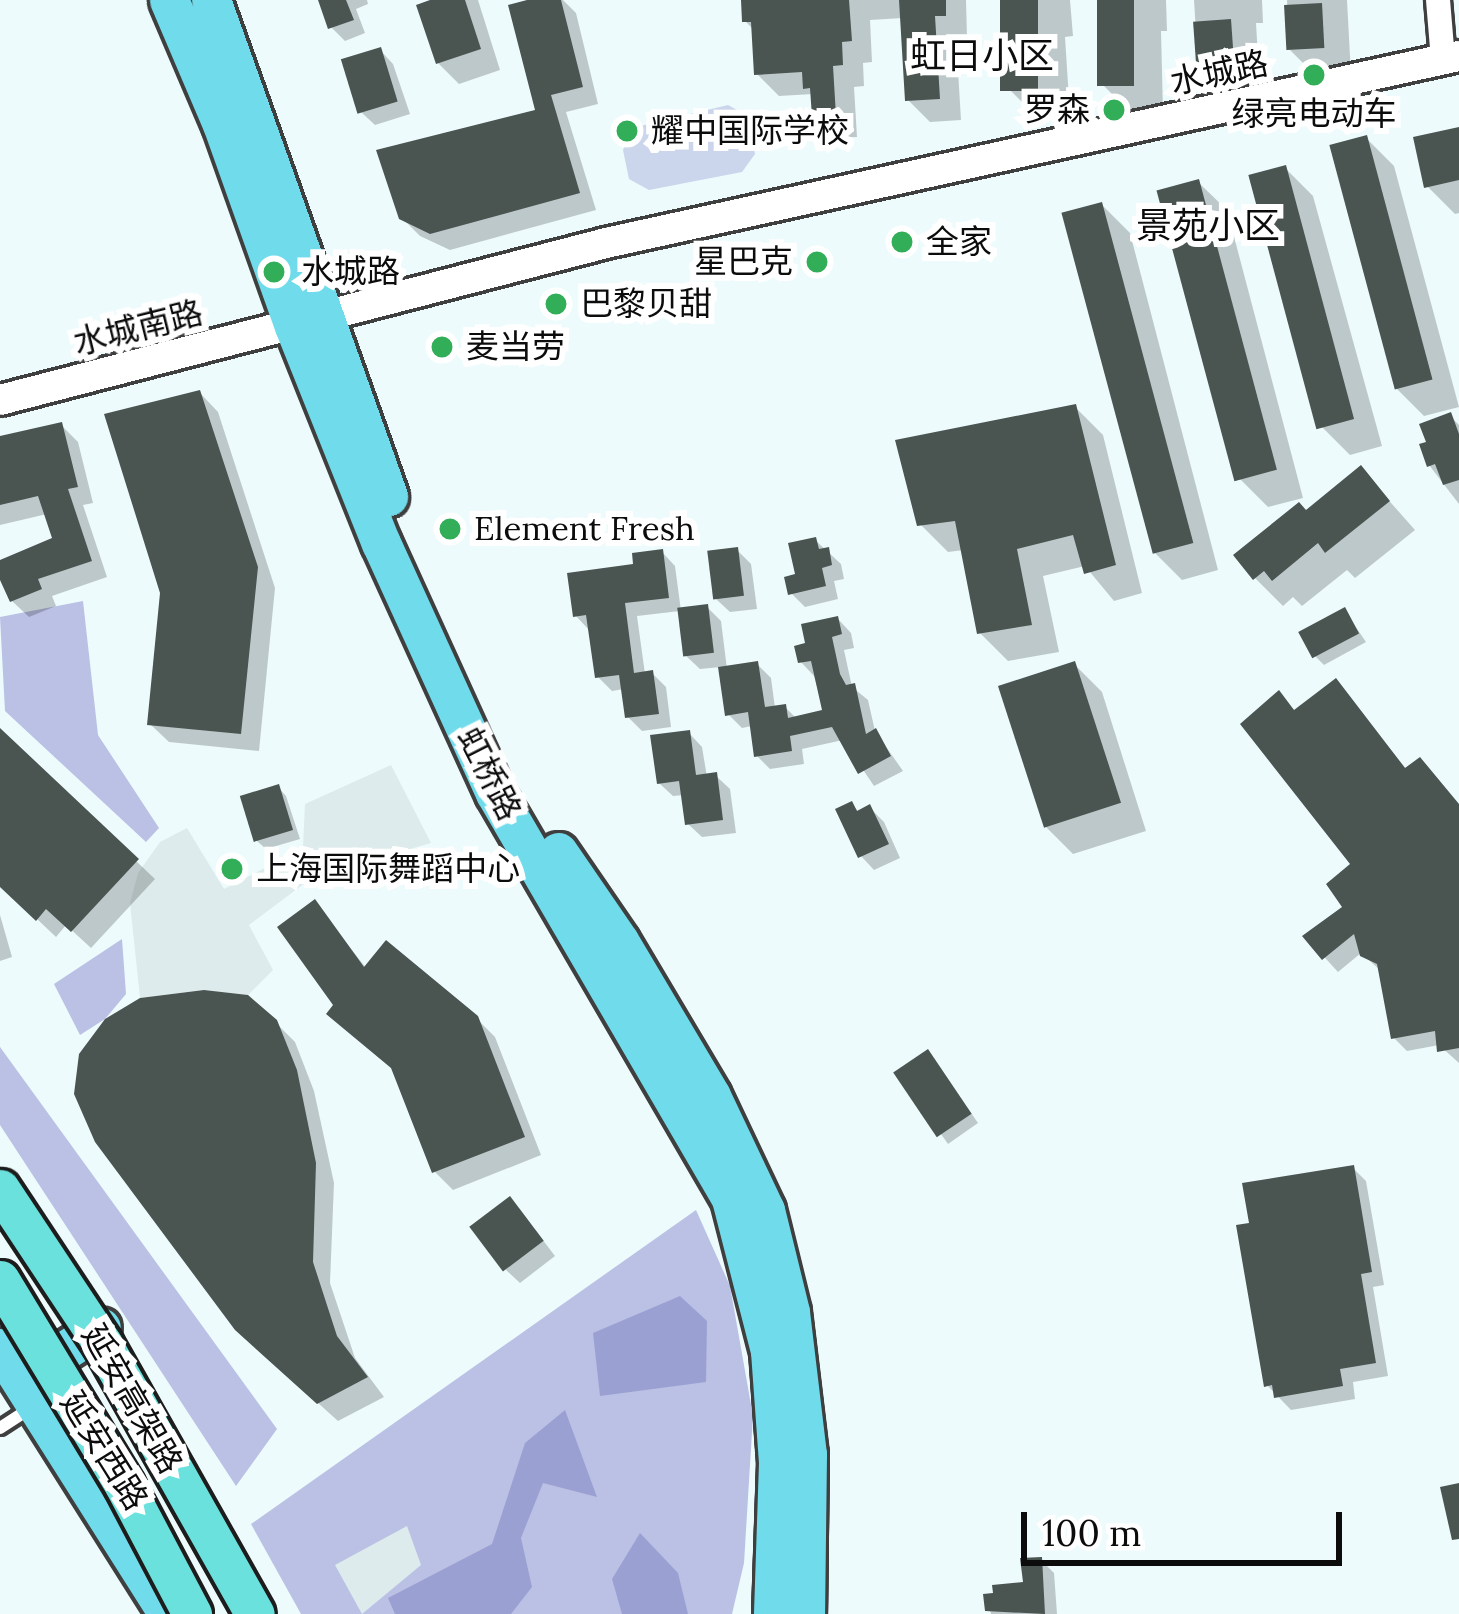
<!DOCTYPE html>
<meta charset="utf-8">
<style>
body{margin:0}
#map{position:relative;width:1459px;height:1614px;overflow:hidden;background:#edfbfd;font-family:Lora,"Noto Sans SC",serif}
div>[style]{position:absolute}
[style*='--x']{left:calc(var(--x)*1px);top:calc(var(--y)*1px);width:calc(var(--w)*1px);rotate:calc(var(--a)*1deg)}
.green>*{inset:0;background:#bac1e4}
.forest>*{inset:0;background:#9ba0d3}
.pitch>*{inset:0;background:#cbd5ec}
.plaza>*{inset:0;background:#ddebec}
.shadow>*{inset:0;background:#0003}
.building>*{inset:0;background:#4a5451;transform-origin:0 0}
.roads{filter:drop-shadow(3px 0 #3f3f3f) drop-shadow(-3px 0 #3f3f3f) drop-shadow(0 3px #3f3f3f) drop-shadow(0 -3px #3f3f3f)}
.service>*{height:12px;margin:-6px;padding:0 6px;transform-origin:6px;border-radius:6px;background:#fff}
.minor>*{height:24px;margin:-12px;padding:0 12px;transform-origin:12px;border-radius:12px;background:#fff}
.tertiary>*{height:30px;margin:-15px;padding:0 15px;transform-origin:15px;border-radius:15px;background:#fff}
.primary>*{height:39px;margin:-19.5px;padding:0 19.5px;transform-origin:19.5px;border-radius:19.5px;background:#70dceb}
.bridges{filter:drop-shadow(3px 0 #1d1d1d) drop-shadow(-3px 0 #1d1d1d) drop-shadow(0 3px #1d1d1d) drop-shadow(0 -3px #1d1d1d)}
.trunk-bridge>*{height:39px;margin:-19.5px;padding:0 19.5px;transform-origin:19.5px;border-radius:19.5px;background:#6ae1dc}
.dots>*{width:33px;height:33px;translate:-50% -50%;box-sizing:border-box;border:6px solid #fff;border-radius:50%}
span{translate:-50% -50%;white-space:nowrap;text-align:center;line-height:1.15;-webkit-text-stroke:12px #fff;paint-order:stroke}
.street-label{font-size:33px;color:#0c0c0c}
.poi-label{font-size:33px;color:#0c0c0c}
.right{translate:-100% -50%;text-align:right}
.left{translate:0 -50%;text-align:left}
.neighbourhood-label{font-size:36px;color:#0c0c0c}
.scale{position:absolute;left:1021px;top:1512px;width:321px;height:54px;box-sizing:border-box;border:6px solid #0c0c0c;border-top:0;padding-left:15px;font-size:36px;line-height:42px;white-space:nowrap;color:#0c0c0c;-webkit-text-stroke:9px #fff;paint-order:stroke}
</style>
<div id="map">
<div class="green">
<i style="clip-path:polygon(83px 601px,98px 735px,159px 828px,146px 842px,5px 711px,0 617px)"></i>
<i style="clip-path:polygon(122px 939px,126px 994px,105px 1019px,80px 1035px,54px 984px)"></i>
<i style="clip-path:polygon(0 1047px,277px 1429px,236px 1486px,0 1125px)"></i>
<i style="clip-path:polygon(696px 1210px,730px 1286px,753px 1416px,744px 1563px,732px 1614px,301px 1614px,251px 1524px)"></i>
</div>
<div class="forest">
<i style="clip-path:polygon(680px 1296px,707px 1321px,706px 1382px,600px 1396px,593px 1333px)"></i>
<i style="clip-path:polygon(565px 1410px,597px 1497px,543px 1483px,521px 1538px,532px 1587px,511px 1614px,395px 1614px,388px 1598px,492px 1544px,525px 1443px)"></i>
<i style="clip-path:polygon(640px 1533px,678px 1573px,688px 1614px,622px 1614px,612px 1579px)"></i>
</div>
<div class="pitch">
<i style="clip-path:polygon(728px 105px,748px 116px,755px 154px,742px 172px,649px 190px,629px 179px,623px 150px,632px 128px)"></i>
</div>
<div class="plaza">
<i style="clip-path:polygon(391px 765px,431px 843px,313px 877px,249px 925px,273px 970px,248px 995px,204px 990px,140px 998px,130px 903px,138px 873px,160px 842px,187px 828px,224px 889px,303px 848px,305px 804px)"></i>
<i style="clip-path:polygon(407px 1526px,421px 1565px,362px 1614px,335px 1565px)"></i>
</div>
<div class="shadow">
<i style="clip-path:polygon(321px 0,367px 0,368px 4px,356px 9px,365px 33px,345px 41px,331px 27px)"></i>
<i style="clip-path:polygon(440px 0,478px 0,500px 70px,459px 84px,438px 63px)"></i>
<i style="clip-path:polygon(540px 0,563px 0,576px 13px,598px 104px,566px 112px,596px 210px,450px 250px,420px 236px,402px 218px,538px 112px)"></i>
<i style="clip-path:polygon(744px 0,966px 0,967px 37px,956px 37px,961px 120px,930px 122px,908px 100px,903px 18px,870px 20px,872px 62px,863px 63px,864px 86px,854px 87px,857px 137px,837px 138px,814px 116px,813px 94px,779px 96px,757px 74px,755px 31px,745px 21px)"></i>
<i style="clip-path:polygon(1002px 0,1070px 0,1073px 36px,1065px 37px,1070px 115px,1037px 117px,1009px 89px)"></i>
<i style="clip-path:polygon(1098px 0,1166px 0,1167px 31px,1161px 31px,1163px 112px,1131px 113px,1103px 85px)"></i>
<i style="clip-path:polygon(1194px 0,1262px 0,1263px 23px,1256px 23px,1260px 91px,1227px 93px,1198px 65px)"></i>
<i style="clip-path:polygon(1287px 0,1347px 0,1351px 75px,1317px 77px,1289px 49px)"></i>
<i style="clip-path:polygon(380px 50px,393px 64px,410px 114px,375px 125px,361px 112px,358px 57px)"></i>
<i style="clip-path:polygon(1459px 130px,1459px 213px,1455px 214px,1427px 186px)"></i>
<i style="clip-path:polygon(1366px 138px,1394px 166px,1459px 407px,1424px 416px,1396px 388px)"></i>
<i style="clip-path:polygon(1285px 168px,1313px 196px,1382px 446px,1350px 455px,1322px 427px)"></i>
<i style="clip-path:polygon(1198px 182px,1227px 210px,1303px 498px,1268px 507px,1240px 479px)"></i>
<i style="clip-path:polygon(1102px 205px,1130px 233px,1218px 570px,1182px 580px,1154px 552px)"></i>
<i style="clip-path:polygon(200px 393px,218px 412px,275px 588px,259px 751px,169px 742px,150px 724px)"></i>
<i style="clip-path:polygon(1075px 407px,1103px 435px,1142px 593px,1114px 601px,1085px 566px,1043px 576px,1059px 652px,1008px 661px,980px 633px,964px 550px,948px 552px,920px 524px)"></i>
<i style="clip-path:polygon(1450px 416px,1459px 425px,1459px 504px,1429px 465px)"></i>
<i style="clip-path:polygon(61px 425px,78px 442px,93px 503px,83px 505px,107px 577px,52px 596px,56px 606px,29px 617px,12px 601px,0 564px,56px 540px,47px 514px,0 525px,0 440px)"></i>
<i style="clip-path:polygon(1361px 469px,1415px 530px,1355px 578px,1347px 570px,1302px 606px,1293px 597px,1283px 606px,1255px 578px,1307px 513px)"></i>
<i style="clip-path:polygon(815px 540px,841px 564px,844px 579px,834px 581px,838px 599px,805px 607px,791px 593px)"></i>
<i style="clip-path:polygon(737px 550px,751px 564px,757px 609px,730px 612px,716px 599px)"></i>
<i style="clip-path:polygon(662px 552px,675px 566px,681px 611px,707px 607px,721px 621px,727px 669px,757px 664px,771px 678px,775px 708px,785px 707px,797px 719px,825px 713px,814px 676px,801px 662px,809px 646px,838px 619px,851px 633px,854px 648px,844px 650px,852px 687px,868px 700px,875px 731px,903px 771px,874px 786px,843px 740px,802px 749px,804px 764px,770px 769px,756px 755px,752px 726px,742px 728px,728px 714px,721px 667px,700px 669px,686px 656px,680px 611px,637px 616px,645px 674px,652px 673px,666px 687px,671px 727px,642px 731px,628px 717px,624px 689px,612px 691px,598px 677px,589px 630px,576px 616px)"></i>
<i style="clip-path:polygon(1345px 611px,1366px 642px,1324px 665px,1315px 656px)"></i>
<i style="clip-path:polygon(1074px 664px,1102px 692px,1146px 831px,1073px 854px,1045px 826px)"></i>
<i style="clip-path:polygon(1336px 682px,1407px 770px,1459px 806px,1459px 1063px,1439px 1045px,1407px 1051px,1394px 1038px,1381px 971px,1361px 953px,1338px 972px,1306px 937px,1346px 908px,1354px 864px,1279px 694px,1296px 712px)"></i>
<i style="clip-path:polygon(0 732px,155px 879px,91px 948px,66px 925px,56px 937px,0 884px)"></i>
<i style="clip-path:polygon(689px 733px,702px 747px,707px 777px,716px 776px,730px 789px,736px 833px,702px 837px,688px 824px,684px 795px,673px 796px,659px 783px)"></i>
<i style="clip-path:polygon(278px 787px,286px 796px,300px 839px,266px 849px,257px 841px)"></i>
<i style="clip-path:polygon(852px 805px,860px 813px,870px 808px,884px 822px,900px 858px,874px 870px,861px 856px)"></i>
<i style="clip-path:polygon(315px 903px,366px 968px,476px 1018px,495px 1037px,541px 1155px,453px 1190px,435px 1172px,396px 1072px,337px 1005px)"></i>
<i style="clip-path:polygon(0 915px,12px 957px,0 961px)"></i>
<i style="clip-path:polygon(275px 1022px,295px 1042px,314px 1091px,334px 1183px,330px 1283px,355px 1358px,384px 1397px,338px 1421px,258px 1349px)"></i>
<i style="clip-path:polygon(936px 1062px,978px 1123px,948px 1144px,898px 1073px)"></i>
<i style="clip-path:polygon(1353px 1168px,1366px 1181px,1384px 1285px,1373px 1287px,1388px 1376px,1353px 1382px,1355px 1399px,1291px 1410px,1267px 1385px)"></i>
<i style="clip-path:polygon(523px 1214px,555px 1256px,520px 1283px,506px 1270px)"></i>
<i style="clip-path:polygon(1041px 1560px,1054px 1573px,1057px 1614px,991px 1614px,987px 1597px,1026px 1585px)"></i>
</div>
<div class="building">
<i style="clip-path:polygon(318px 0,346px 0,354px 20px,328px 29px)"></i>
<i style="clip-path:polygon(430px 0,465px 0,481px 49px,436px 64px,416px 5px)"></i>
<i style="clip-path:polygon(527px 0,561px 0,583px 87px,551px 95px,580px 193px,430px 234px,399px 219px,376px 150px,535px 110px,508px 5px)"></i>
<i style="clip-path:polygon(741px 0,849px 0,852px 41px,842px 42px,843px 65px,833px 66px,836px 116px,812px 117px,810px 88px,803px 89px,802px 72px,754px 75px,751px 22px,742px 22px)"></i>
<i style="clip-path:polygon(899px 0,946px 0,946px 16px,935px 16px,940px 99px,905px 101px)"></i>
<i style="left:1000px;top:0;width:38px;height:91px"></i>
<i style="left:1097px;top:0;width:37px;height:86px"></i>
<i style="left:1322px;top:3px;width:45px;height:38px;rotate:87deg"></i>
<i style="left:1231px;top:19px;width:45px;height:38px;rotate:86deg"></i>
<i style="left:381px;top:47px;width:57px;height:42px;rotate:73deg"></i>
<i style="clip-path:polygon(1459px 127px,1459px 180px,1424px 188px,1413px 137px)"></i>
<i style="left:1367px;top:135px;width:253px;height:39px;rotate:75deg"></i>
<i style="left:1286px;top:165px;width:263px;height:39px;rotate:75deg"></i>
<i style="left:1199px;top:179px;width:301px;height:44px;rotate:75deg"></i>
<i style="left:1102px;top:202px;width:353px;height:42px;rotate:75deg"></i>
<i style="clip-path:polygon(200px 390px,258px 567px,241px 734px,147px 725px,160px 593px,104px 414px)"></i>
<i style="clip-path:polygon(1076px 404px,1116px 565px,1084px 574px,1073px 535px,1017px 549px,1032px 625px,977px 634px,955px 521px,917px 526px,895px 440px)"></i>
<i style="clip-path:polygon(1451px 412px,1459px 434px,1459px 480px,1443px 485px,1435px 464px,1427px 467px,1419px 444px,1426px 442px,1419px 424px)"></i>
<i style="clip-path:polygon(62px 422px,78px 487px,68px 489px,92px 561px,38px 579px,42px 589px,10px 602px,0 580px,0 560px,52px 538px,38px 496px,0 505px,0 436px)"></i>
<i style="clip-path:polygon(1361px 465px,1390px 501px,1325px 553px,1318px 543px,1272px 581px,1264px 571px,1253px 580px,1233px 555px,1299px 502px,1306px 510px)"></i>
<i style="clip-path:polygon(816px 537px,819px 549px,829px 547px,832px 565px,822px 568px,826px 586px,788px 595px,784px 577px,795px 574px,788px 543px)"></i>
<i style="left:738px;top:547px;width:49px;height:31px;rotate:83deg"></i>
<i style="clip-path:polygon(663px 549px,669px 598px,625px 603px,634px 673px,653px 670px,659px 714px,625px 718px,619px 675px,595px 678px,586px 615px,573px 617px,567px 573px,633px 564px,632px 553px)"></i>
<i style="left:708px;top:604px;width:49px;height:31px;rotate:83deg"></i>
<i style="left:1345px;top:607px;width:30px;height:53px;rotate:62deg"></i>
<i style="clip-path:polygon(838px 616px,842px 634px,832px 637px,840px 674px,846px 685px,855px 683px,866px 734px,876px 728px,891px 756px,858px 774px,832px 727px,790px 736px,792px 751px,754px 757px,748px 712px,725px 716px,718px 667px,758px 661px,765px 707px,786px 704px,788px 718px,822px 710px,811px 661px,798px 663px,794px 646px,805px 643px,801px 624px)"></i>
<i style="left:1075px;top:661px;width:149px;height:81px;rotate:72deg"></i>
<i style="clip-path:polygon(1336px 678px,1405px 768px,1420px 757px,1459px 804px,1459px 1048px,1437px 1052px,1435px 1031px,1391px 1039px,1377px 964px,1360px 956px,1354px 934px,1322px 960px,1302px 936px,1342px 907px,1326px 884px,1350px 864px,1240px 724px,1279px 690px,1294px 710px)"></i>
<i style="clip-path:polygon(0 728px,139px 859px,71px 932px,46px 909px,36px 921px,0 887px)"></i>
<i style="clip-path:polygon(690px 730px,696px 775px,717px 772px,723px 820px,685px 825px,679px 781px,657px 784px,650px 735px)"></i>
<i style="left:279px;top:784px;width:48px;height:41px;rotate:73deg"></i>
<i style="clip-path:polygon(852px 801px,857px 811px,870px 804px,889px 844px,858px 858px,835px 809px)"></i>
<i style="clip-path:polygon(315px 899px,364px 967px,386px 940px,478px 1016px,525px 1137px,432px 1173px,391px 1068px,326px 1014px,333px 1005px,277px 927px)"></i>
<i style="clip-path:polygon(204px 990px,248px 995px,277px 1020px,297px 1070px,316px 1163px,313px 1262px,337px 1336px,368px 1377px,317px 1404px,235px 1330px,95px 1142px,74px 1094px,79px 1054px,105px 1019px,140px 998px)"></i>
<i style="left:928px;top:1049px;width:78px;height:42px;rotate:56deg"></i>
<i style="clip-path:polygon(1354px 1165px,1372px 1272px,1361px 1274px,1376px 1363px,1340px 1369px,1343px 1386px,1274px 1398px,1272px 1385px,1264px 1387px,1236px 1225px,1249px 1223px,1242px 1183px)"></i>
<i style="left:510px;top:1196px;width:56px;height:51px;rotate:53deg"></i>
<i style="clip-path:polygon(1459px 1483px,1459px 1539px,1452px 1540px,1440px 1487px)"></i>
<i style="clip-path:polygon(1042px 1557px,1045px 1614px,985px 1611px,983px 1594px,993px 1593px,992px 1585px,1023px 1582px,1020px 1558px)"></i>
</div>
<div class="roads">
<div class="service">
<i style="--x:0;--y:1428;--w:38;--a:-33"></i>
</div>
<div class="minor">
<i style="--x:1438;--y:0;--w:60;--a:85.2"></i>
</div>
<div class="tertiary">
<i style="--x:0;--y:400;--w:626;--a:-14.52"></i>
<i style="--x:606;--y:243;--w:873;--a:-12.37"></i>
</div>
<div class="primary">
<i style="--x:169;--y:0;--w:135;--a:66.9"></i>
<i style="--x:222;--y:124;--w:214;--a:70.4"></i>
<i style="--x:294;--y:326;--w:234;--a:68.2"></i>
<i style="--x:381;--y:543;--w:275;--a:65.5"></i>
<i style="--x:495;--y:793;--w:470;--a:59.8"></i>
<i style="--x:731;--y:1199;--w:157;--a:75.6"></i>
<i style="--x:770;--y:1351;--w:111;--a:85.9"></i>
<i style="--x:778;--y:1462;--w:152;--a:91.9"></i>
<i style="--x:211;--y:0;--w:527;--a:70.36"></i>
<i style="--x:558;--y:852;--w:108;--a:55.6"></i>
<i style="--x:619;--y:941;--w:180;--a:59.3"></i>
<i style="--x:711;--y:1096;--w:126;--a:64.7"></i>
<i style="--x:765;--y:1210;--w:105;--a:76.2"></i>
<i style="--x:790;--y:1312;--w:143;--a:83.2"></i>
<i style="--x:807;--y:1454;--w:160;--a:90.7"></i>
<i style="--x:0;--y:1348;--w:315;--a:57.7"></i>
<i style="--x:47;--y:1362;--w:64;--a:-32.9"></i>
</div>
</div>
<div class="bridges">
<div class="trunk-bridge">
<i style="--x:0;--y:1189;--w:185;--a:56.5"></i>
<i style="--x:102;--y:1343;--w:311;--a:60.6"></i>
<i style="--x:0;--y:1280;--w:240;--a:58.8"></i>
<i style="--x:124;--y:1485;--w:146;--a:62.2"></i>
</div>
</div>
<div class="dots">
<i style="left:1314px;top:75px;background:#32ae59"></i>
<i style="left:1114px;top:110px;background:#32ae59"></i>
<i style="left:627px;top:131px;background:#32ae59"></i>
<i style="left:902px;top:242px;background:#32ae59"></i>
<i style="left:817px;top:262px;background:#32ae59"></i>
<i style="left:274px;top:272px;background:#32ae59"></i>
<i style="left:556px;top:304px;background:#32ae59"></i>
<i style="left:442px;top:347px;background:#32ae59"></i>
<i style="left:450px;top:529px;background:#32ae59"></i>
<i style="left:232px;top:869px;background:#32ae59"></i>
</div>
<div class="street-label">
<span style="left:1219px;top:73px;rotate:-12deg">水城路</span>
<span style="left:138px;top:328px;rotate:-14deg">水城南路</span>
<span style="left:489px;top:774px;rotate:63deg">虹桥路</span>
<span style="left:132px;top:1399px;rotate:60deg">延安高架路</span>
<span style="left:104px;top:1451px;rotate:58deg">延安西路</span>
</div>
<div class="poi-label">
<span class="right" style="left:1090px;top:110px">罗森</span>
<span style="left:1314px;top:114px">绿亮电动车</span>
<span class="left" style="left:651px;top:131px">耀中国际学校</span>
<span class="left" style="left:926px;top:242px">全家</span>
<span class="right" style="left:793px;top:262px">星巴克</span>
<span class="left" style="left:301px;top:272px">水城路</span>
<span class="left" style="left:580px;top:304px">巴黎贝甜</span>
<span class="left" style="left:466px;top:347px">麦当劳</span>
<span class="left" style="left:474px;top:529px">Element Fresh</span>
<span class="left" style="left:256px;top:869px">上海国际舞蹈中心</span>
</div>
<div class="neighbourhood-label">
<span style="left:982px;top:56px">虹日小区</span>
<span style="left:1208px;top:226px">景苑小区</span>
</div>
<div class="scale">100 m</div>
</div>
